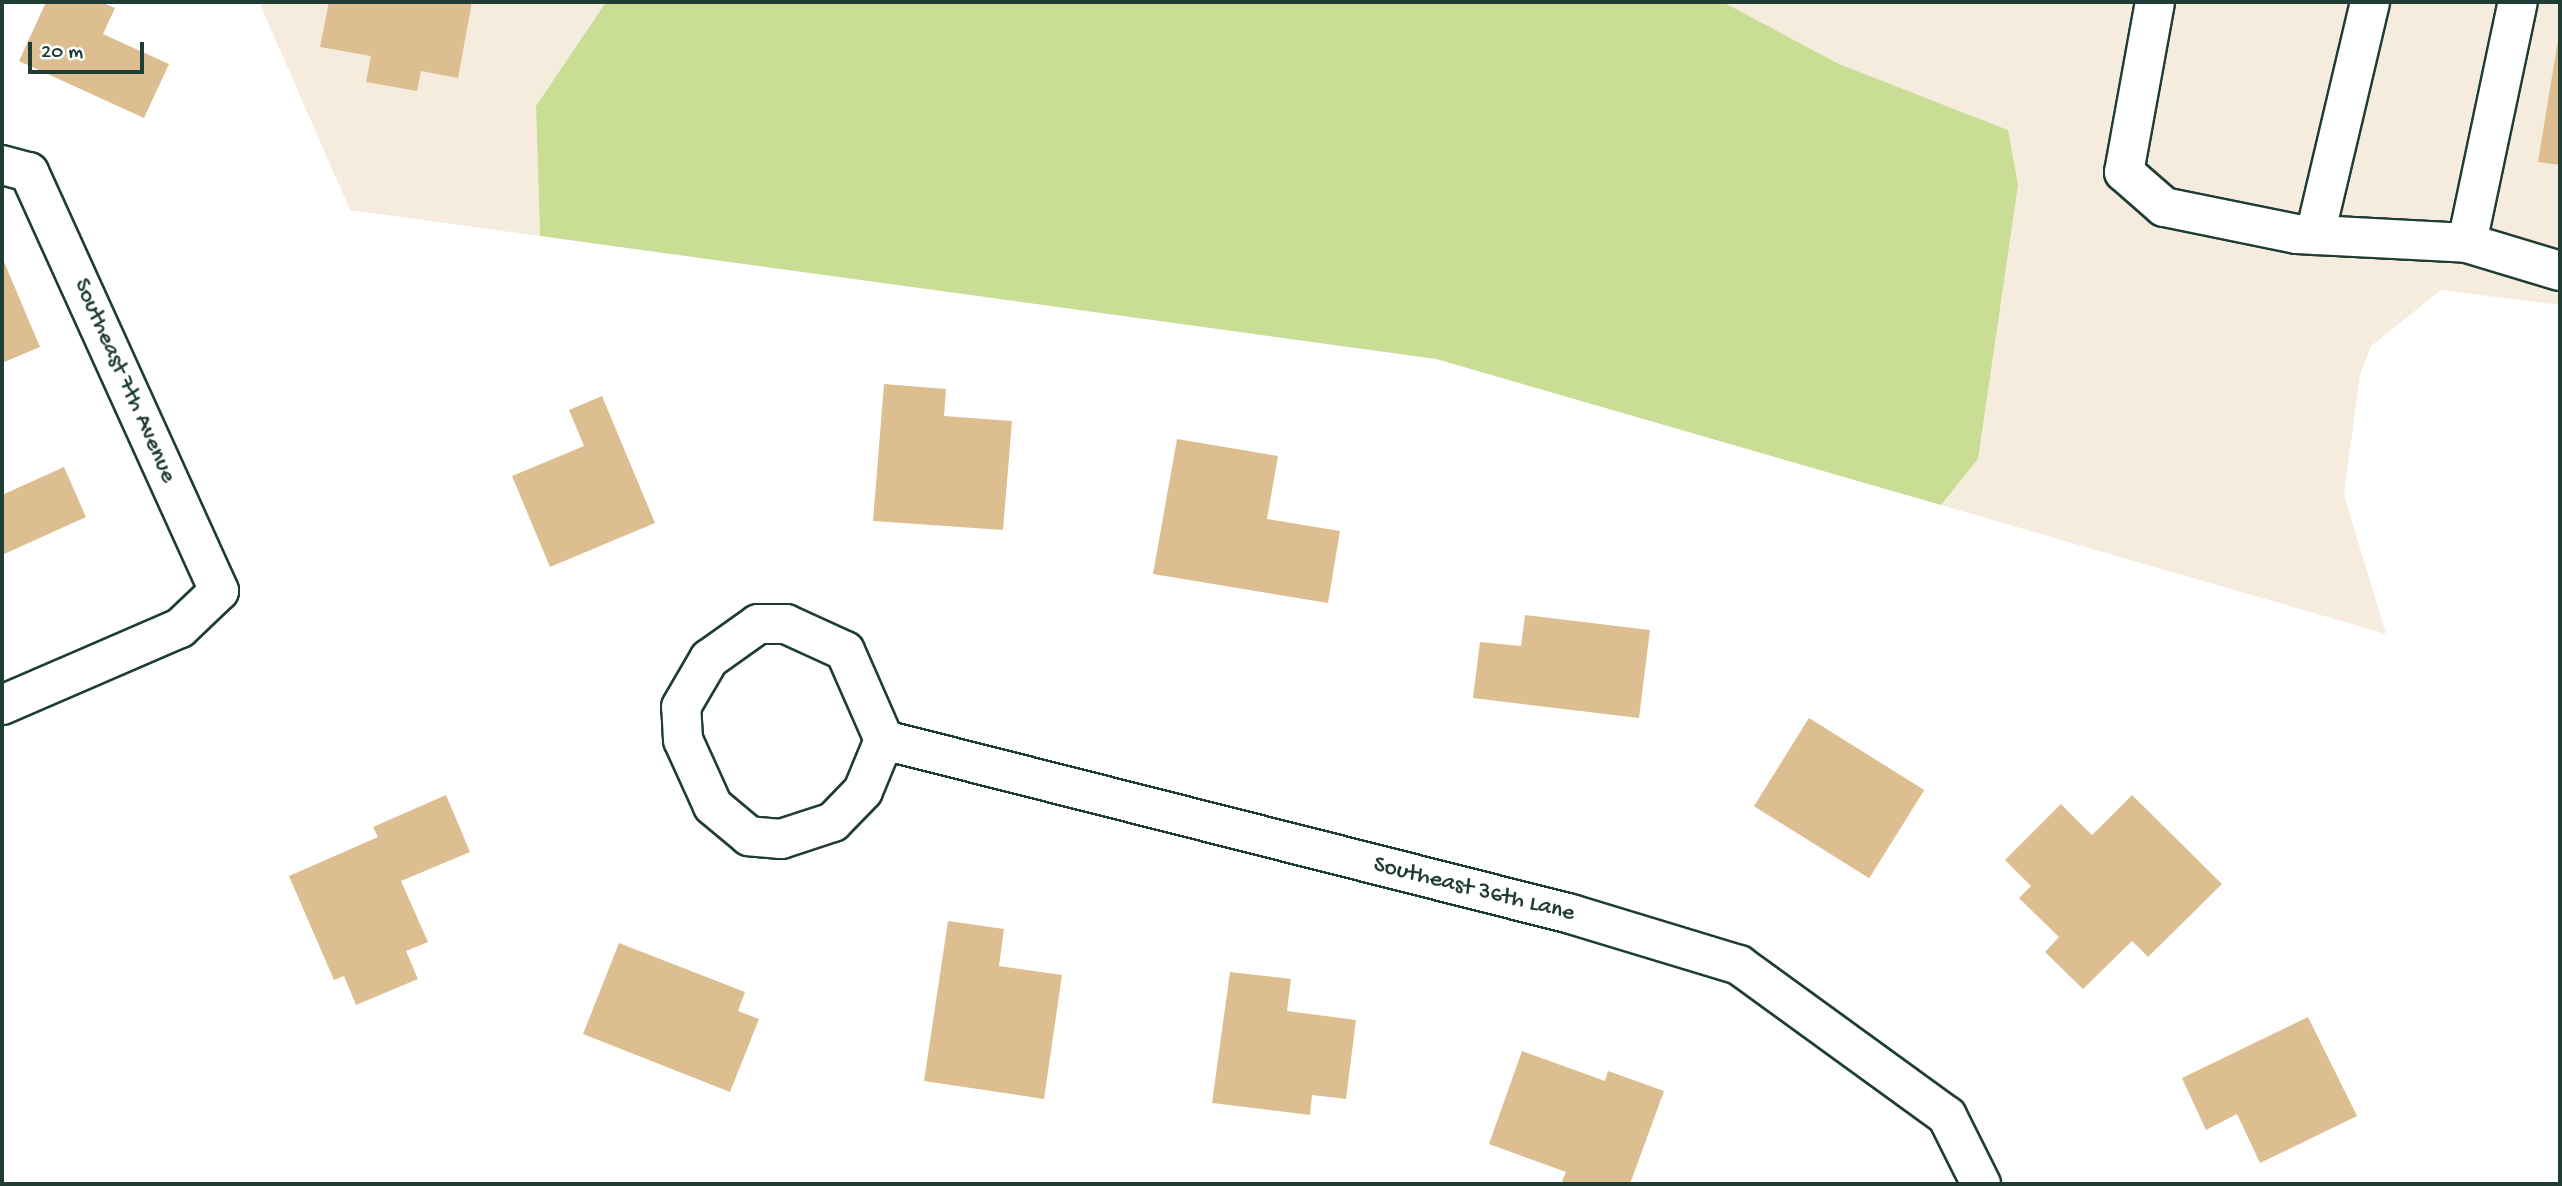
<!DOCTYPE html>
<style>
body{margin:0}
#map{position:relative;width:2562px;height:1186px;overflow:hidden;background:#fff;font-family:"Gochi Hand",sans-serif}
div>[style]{position:absolute}
[style*='--x']{left:calc(var(--x)*1px);top:calc(var(--y)*1px);width:calc(var(--w)*1px);rotate:calc(var(--a)*1deg)}
.built>*{inset:0;background:#f5ecde}
.green>*{inset:0;background:#c9de94}
.building>*{inset:0;background:#ddbe90;transform-origin:0 0}
.roads{filter:drop-shadow(2px 0 #1f3d34) drop-shadow(-2px 0 #1f3d34) drop-shadow(0 2px #1f3d34) drop-shadow(0 -2px #1f3d34)}
.minor>*{height:38px;margin:-19px;padding:0 19px;transform-origin:19px;border-radius:19px;background:#fff}
span{translate:-50% -50%;white-space:nowrap;text-align:center;line-height:1.15;-webkit-text-stroke:7px #fff;paint-order:stroke}
.street-label{font-size:24px;color:#1f3d34}
.frame{position:absolute;inset:0;border:4px solid #1f3d34;pointer-events:none}
.scale{position:absolute;left:28px;top:42px;width:116px;height:32px;box-sizing:border-box;border:4px solid #1f3d34;border-top:0;padding-left:9px;font-size:21px;line-height:24px;white-space:nowrap;color:#1f3d34;-webkit-text-stroke:5px #fff;paint-order:stroke}
</style>
<div id="map">
<div class="built">
<i style="clip-path:polygon(259px 2px,606px 2px,536px 106px,540px 236px,350px 210px)"></i>
<i style="clip-path:polygon(1723px 2px,2560px 2px,2560px 305px,2441px 290px,2371px 346px,2360px 375px,2344px 495px,2386px 634px,1941px 505px,1978px 459px,2008px 130px,1839px 64px)"></i>
</div>
<div class="green">
<i style="clip-path:polygon(606px 2px,1723px 2px,1839px 64px,2008px 130px,2018px 185px,1978px 459px,1941px 505px,1436px 359px,540px 236px,536px 106px)"></i>
</div>
<div class="building">
<i style="clip-path:polygon(46px 2px,101px 2px,115px 8px,103px 34px,169px 64px,144px 118px,19px 61px)"></i>
<i style="clip-path:polygon(329px 2px,472px 2px,458px 78px,421px 71px,417px 91px,366px 82px,371px 56px,320px 47px)"></i>
<i style="clip-path:polygon(2559px 34px,2560px 34px,2560px 165px,2538px 162px)"></i>
<i style="clip-path:polygon(2px 257px,40px 347px,2px 363px)"></i>
<i style="clip-path:polygon(884px 384px,946px 389px,944px 416px,1012px 421px,1003px 530px,873px 521px)"></i>
<i style="clip-path:polygon(602px 396px,655px 523px,550px 567px,512px 476px,584px 446px,569px 410px)"></i>
<i style="clip-path:polygon(1177px 439px,1278px 456px,1267px 519px,1340px 531px,1328px 603px,1153px 574px)"></i>
<i style="clip-path:polygon(64px 467px,86px 517px,2px 555px,2px 495px)"></i>
<i style="clip-path:polygon(1525px 615px,1650px 630px,1639px 718px,1473px 698px,1480px 642px,1521px 646px)"></i>
<i style="left:1809px;top:718px;width:136px;height:104px;rotate:32deg"></i>
<i style="clip-path:polygon(446px 795px,470px 852px,401px 881px,428px 942px,406px 951px,418px 979px,356px 1005px,344px 976px,334px 980px,289px 876px,378px 837px,373px 827px)"></i>
<i style="clip-path:polygon(2132px 795px,2222px 884px,2148px 957px,2132px 941px,2083px 989px,2045px 952px,2059px 937px,2019px 898px,2031px 886px,2005px 860px,2061px 804px,2092px 835px)"></i>
<i style="clip-path:polygon(948px 921px,1004px 929px,999px 966px,1062px 975px,1044px 1099px,924px 1081px)"></i>
<i style="clip-path:polygon(619px 943px,745px 992px,738px 1011px,759px 1019px,730px 1092px,583px 1034px)"></i>
<i style="clip-path:polygon(1230px 972px,1291px 979px,1287px 1011px,1356px 1020px,1346px 1099px,1312px 1095px,1310px 1115px,1212px 1103px)"></i>
<i style="clip-path:polygon(2308px 1017px,2357px 1116px,2260px 1163px,2237px 1114px,2206px 1130px,2182px 1078px)"></i>
<i style="clip-path:polygon(1522px 1051px,1605px 1081px,1608px 1071px,1664px 1091px,1630px 1184px,1561px 1184px,1566px 1172px,1489px 1144px)"></i>
</div>
<div class="roads">
<div class="minor">
<i style="--x:2155;--y:2;--w:173;--a:100.3"></i>
<i style="--x:2124;--y:172;--w:53;--a:41.2"></i>
<i style="--x:2164;--y:207;--w:136;--a:11.5"></i>
<i style="--x:2297;--y:234;--w:170;--a:3"></i>
<i style="--x:2467;--y:243;--w:97;--a:16.8"></i>
<i style="--x:2;--y:165;--w:28;--a:15"></i>
<i style="--x:29;--y:172;--w:460;--a:65.6"></i>
<i style="--x:219;--y:591;--w:54;--a:136.5"></i>
<i style="--x:180;--y:628;--w:194;--a:156.6"></i>
<i style="--x:2315;--y:235;--w:239;--a:-76.7"></i>
<i style="--x:2467;--y:243;--w:246;--a:-78.1"></i>
<i style="--x:758;--y:624;--w:28;--a:0"></i>
<i style="--x:786;--y:624;--w:65;--a:24.6"></i>
<i style="--x:845;--y:651;--w:97;--a:66.3"></i>
<i style="--x:884;--y:740;--w:55;--a:112.4"></i>
<i style="--x:863;--y:791;--w:43;--a:134.1"></i>
<i style="--x:833;--y:822;--w:55;--a:161.9"></i>
<i style="--x:781;--y:839;--w:32;--a:-175"></i>
<i style="--x:749;--y:836;--w:47;--a:-140.2"></i>
<i style="--x:713;--y:806;--w:72;--a:-114.4"></i>
<i style="--x:683;--y:740;--w:33;--a:-93"></i>
<i style="--x:681;--y:707;--w:56;--a:-59.7"></i>
<i style="--x:709;--y:659;--w:60;--a:-35.5"></i>
<i style="--x:884;--y:740;--w:709;--a:14.21"></i>
<i style="--x:1571;--y:914;--w:176;--a:16.9"></i>
<i style="--x:1739;--y:965;--w:257;--a:36"></i>
<i style="--x:1947;--y:1116;--w:76;--a:63.4"></i>
</div>
</div>
<div class="street-label">
<span style="left:124px;top:381px;rotate:66deg">Southeast 7th Avenue</span>
<span style="left:1474px;top:890px;rotate:14deg">Southeast 36th Lane</span>
</div>
<div class="frame"></div>
<div class="scale">20 m</div>
</div>
